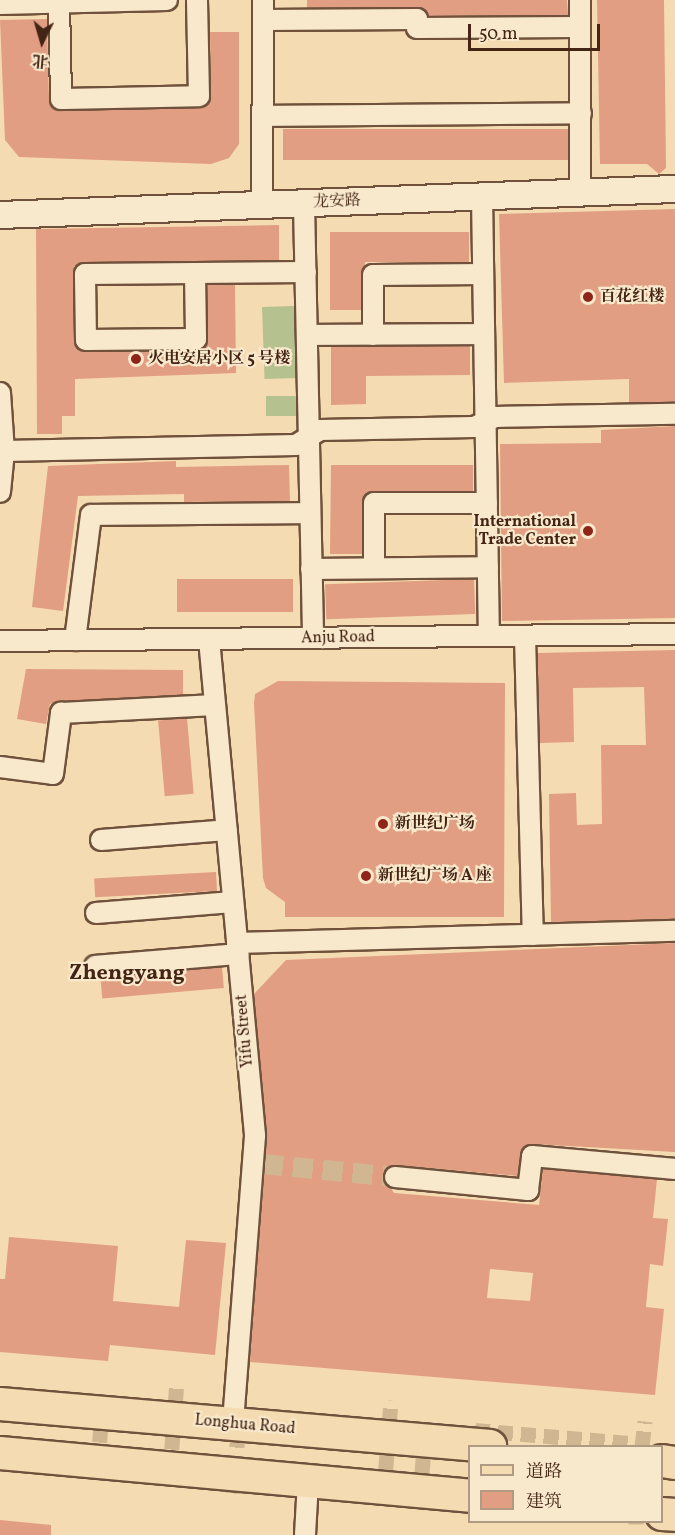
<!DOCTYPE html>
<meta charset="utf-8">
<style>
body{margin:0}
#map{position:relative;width:675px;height:1535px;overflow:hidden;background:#f5dbb1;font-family:Vollkorn,"Noto Serif SC",serif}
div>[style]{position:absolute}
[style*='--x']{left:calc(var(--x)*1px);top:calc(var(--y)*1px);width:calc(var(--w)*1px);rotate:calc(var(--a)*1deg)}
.green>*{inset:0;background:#b6c190;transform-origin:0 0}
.building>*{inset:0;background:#e29e82;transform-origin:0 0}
.pedestrian-tunnel>*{height:15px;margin-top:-7.5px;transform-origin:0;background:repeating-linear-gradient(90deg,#d1b692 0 15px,transparent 0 23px)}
.minor-tunnel>*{height:20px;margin-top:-10px;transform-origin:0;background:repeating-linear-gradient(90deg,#d1b692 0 20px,transparent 0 30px)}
.roads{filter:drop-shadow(2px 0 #70523c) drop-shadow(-2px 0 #70523c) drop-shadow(0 2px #70523c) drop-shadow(0 -2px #70523c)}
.minor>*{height:20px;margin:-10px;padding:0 10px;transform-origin:10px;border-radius:10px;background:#f8e8cc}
.tertiary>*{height:26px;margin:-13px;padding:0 13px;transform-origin:13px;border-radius:13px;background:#f8e8cc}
.primary>*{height:32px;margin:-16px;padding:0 16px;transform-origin:16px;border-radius:16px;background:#f5dbb1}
.dots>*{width:16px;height:16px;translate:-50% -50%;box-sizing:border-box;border:3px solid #f8e8cc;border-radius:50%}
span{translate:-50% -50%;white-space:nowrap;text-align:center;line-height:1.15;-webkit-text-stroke:4.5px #f8e8cc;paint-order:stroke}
.street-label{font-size:16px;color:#432415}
.poi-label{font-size:16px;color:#432415;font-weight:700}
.left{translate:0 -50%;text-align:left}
.right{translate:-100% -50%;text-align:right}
.district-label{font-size:22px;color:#432415;font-weight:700}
.legend{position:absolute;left:468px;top:1445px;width:195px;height:78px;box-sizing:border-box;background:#f8e8cc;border:2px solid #b09a83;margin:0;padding:8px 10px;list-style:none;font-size:18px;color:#432415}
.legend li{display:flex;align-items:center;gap:12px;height:30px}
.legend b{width:30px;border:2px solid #b09a83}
.north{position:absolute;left:12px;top:12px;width:60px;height:60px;-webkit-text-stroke:4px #f8e8cc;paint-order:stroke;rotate:185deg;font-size:16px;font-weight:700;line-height:24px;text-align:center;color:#432415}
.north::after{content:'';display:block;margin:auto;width:21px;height:27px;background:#432415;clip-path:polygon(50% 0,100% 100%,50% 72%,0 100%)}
.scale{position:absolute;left:468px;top:24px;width:132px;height:27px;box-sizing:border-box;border:3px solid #432415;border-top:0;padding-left:8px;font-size:18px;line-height:21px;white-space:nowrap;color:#432415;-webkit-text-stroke:4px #f8e8cc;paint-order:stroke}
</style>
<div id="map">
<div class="green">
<i style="left:294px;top:306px;width:72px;height:32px;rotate:88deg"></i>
<i style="left:298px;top:396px;width:20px;height:32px;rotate:90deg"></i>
</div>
<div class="building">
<i style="clip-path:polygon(307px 0,567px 0,568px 15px,428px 16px,417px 7px,307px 8px)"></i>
<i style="clip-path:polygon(597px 0,664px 0,666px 168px,659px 174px,647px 164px,600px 164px)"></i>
<i style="clip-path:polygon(47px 19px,49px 99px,61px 111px,205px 106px,211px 96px,210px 32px,239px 32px,239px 144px,229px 158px,211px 164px,19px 157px,5px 140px,0 20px)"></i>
<i style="left:568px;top:129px;width:31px;height:285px;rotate:90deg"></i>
<i style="clip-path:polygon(675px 209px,675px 402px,629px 403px,629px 379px,504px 383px,499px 214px)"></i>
<i style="clip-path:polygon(279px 225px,279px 260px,74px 266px,75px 346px,86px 352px,202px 350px,208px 339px,207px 285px,235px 285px,236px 373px,75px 379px,75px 416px,62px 416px,62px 434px,37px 434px,36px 229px)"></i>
<i style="clip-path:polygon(330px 232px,469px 232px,469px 262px,365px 262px,361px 310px,330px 310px)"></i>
<i style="clip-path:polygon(470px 346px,470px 375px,366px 376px,366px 404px,331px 405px,331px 347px)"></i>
<i style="clip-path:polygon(675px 426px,675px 618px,502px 621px,500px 444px,601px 443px,601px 430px)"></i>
<i style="clip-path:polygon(176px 461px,176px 467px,289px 465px,290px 501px,184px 502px,184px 494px,78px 496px,63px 611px,32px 607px,48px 466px)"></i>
<i style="clip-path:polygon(331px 465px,473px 465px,473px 491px,369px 492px,362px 503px,362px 554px,330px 554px)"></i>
<i style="left:293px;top:579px;width:33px;height:116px;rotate:90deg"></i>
<i style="left:474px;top:579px;width:35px;height:149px;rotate:88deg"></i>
<i style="clip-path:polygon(675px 650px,675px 919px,551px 922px,549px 794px,576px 793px,577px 825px,602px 824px,601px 745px,646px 745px,644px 687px,573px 688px,574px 742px,540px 743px,537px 653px)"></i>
<i style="clip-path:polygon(26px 669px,183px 670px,183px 695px,60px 701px,50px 704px,46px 724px,17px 719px)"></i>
<i style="clip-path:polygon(278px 681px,505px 683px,504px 917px,285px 917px,285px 902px,266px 888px,263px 878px,254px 703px,255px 694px)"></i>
<i style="left:187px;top:718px;width:76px;height:29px;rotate:85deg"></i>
<i style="left:216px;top:872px;width:19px;height:122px;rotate:87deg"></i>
<i style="clip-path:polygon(evenodd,675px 943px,675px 1152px,533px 1144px,522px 1149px,518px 1176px,396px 1165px,383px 1176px,394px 1193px,539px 1205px,543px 1169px,657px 1179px,653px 1218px,668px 1219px,663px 1266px,650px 1264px,646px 1307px,664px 1309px,655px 1395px,250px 1362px,267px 1137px,254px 994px,286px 960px,675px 943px,490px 1269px,533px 1273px,530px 1301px,487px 1298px,490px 1269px)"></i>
<i style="left:222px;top:967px;width:21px;height:122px;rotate:85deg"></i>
<i style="clip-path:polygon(9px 1237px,118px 1246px,113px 1301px,179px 1307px,186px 1240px,226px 1243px,215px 1355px,110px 1345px,108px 1361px,0 1352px,0 1279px,5px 1279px)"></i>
<i style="clip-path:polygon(0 1520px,51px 1525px,51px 1535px,0 1535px)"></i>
</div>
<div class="pedestrian-tunnel">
<i style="--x:475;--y:1430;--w:169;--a:4.8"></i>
<i style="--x:642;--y:1446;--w:25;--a:-83"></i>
<i style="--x:98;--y:1465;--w:56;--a:-85.9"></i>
<i style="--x:170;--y:1472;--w:91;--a:-85.6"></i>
<i style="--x:384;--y:1492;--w:92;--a:-85.6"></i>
<i style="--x:233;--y:1493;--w:71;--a:-85.2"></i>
<i style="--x:420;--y:1496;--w:60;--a:-85.2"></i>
<i style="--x:636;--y:1524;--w:2;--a:-90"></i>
</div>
<div class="minor-tunnel">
<i style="--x:263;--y:1164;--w:133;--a:5.6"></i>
</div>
<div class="roads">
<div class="minor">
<i style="--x:59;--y:2;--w:97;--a:88.8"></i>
<i style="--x:61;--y:99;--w:138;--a:-1.2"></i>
<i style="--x:199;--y:96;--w:96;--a:-91.2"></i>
<i style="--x:0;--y:4;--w:167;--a:-1.4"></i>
<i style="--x:263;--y:20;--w:154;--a:-0.4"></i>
<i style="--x:417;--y:19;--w:9;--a:90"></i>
<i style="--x:417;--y:28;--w:160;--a:-0.4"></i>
<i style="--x:263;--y:116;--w:318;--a:-0.5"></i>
<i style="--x:580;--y:193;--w:193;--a:-90"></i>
<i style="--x:482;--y:196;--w:440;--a:89.1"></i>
<i style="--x:304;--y:204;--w:434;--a:88.8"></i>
<i style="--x:262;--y:205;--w:205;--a:-89.7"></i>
<i style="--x:195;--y:273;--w:66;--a:89.1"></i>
<i style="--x:196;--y:339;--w:110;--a:179.5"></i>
<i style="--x:86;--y:340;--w:66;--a:-90.9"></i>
<i style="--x:85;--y:274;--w:221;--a:-0.5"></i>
<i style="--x:307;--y:335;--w:177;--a:-0.3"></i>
<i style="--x:373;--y:335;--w:60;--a:-90"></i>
<i style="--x:373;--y:275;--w:110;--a:-0.5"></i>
<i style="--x:0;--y:393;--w:58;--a:86.1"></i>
<i style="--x:4;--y:451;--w:41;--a:95.6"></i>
<i style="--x:4;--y:451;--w:292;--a:-1.2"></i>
<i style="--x:296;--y:445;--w:28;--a:-32"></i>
<i style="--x:320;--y:430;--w:154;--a:-1.1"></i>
<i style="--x:474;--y:427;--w:23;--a:-25"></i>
<i style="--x:495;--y:417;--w:180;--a:-1"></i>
<i style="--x:374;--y:568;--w:65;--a:-90"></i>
<i style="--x:374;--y:503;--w:113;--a:0"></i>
<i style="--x:311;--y:569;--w:177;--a:-0.6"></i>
<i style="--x:525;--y:636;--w:299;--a:88.5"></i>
<i style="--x:209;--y:639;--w:499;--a:84.7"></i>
<i style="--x:255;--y:1136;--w:289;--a:94.4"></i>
<i style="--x:75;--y:640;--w:126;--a:-82.7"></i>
<i style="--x:91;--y:515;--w:219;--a:-0.5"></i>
<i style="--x:0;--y:641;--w:675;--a:-0.59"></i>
<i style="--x:0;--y:767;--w:53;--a:7.5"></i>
<i style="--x:53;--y:774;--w:62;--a:-82.5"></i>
<i style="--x:61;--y:713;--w:154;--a:-3"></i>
<i style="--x:101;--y:840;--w:126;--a:-4.5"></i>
<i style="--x:96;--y:913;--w:137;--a:-4.6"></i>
<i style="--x:237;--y:943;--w:438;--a:-1.6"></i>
<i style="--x:95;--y:966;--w:144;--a:-4.8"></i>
<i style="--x:395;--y:1177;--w:134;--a:5.6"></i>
<i style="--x:528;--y:1190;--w:34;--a:-83"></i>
<i style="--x:532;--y:1156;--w:144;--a:5.2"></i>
<i style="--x:305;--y:1535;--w:54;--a:-86.8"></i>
</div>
<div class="tertiary">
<i style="--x:0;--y:215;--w:676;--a:-2.21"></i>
</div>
<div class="primary">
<i style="--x:0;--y:1404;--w:492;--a:4.9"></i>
<i style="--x:0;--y:1453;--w:472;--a:5.2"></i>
<i style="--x:662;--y:1461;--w:13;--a:9"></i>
<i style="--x:662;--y:1514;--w:13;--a:4"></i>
</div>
</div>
<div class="dots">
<i style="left:588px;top:297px;background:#8f2418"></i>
<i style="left:136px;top:359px;background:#8f2418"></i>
<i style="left:588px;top:531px;background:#8f2418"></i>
<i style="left:383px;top:824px;background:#8f2418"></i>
<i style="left:366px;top:876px;background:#8f2418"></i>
</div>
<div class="street-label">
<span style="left:337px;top:202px;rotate:-2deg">龙安路</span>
<span style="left:338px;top:638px;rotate:-1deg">Anju Road</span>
<span style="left:245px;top:1031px;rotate:-95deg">Yifu Street</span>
<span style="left:245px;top:1425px;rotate:5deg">Longhua Road</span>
</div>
<div class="poi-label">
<span class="left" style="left:600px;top:297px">百花红楼</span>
<span class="left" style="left:148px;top:359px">火电安居小区 5 号楼</span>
<span class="right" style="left:576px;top:531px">International<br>Trade Center</span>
<span class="left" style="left:395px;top:824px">新世纪广场</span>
<span class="left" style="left:378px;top:876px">新世纪广场 A 座</span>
</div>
<div class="district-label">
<span style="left:127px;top:974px">Zhengyang</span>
</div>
<ul class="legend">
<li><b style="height:8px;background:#f5dbb1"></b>道路</li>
<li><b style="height:16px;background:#e29e82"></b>建筑</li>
</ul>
<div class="north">北</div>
<div class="scale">50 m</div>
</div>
